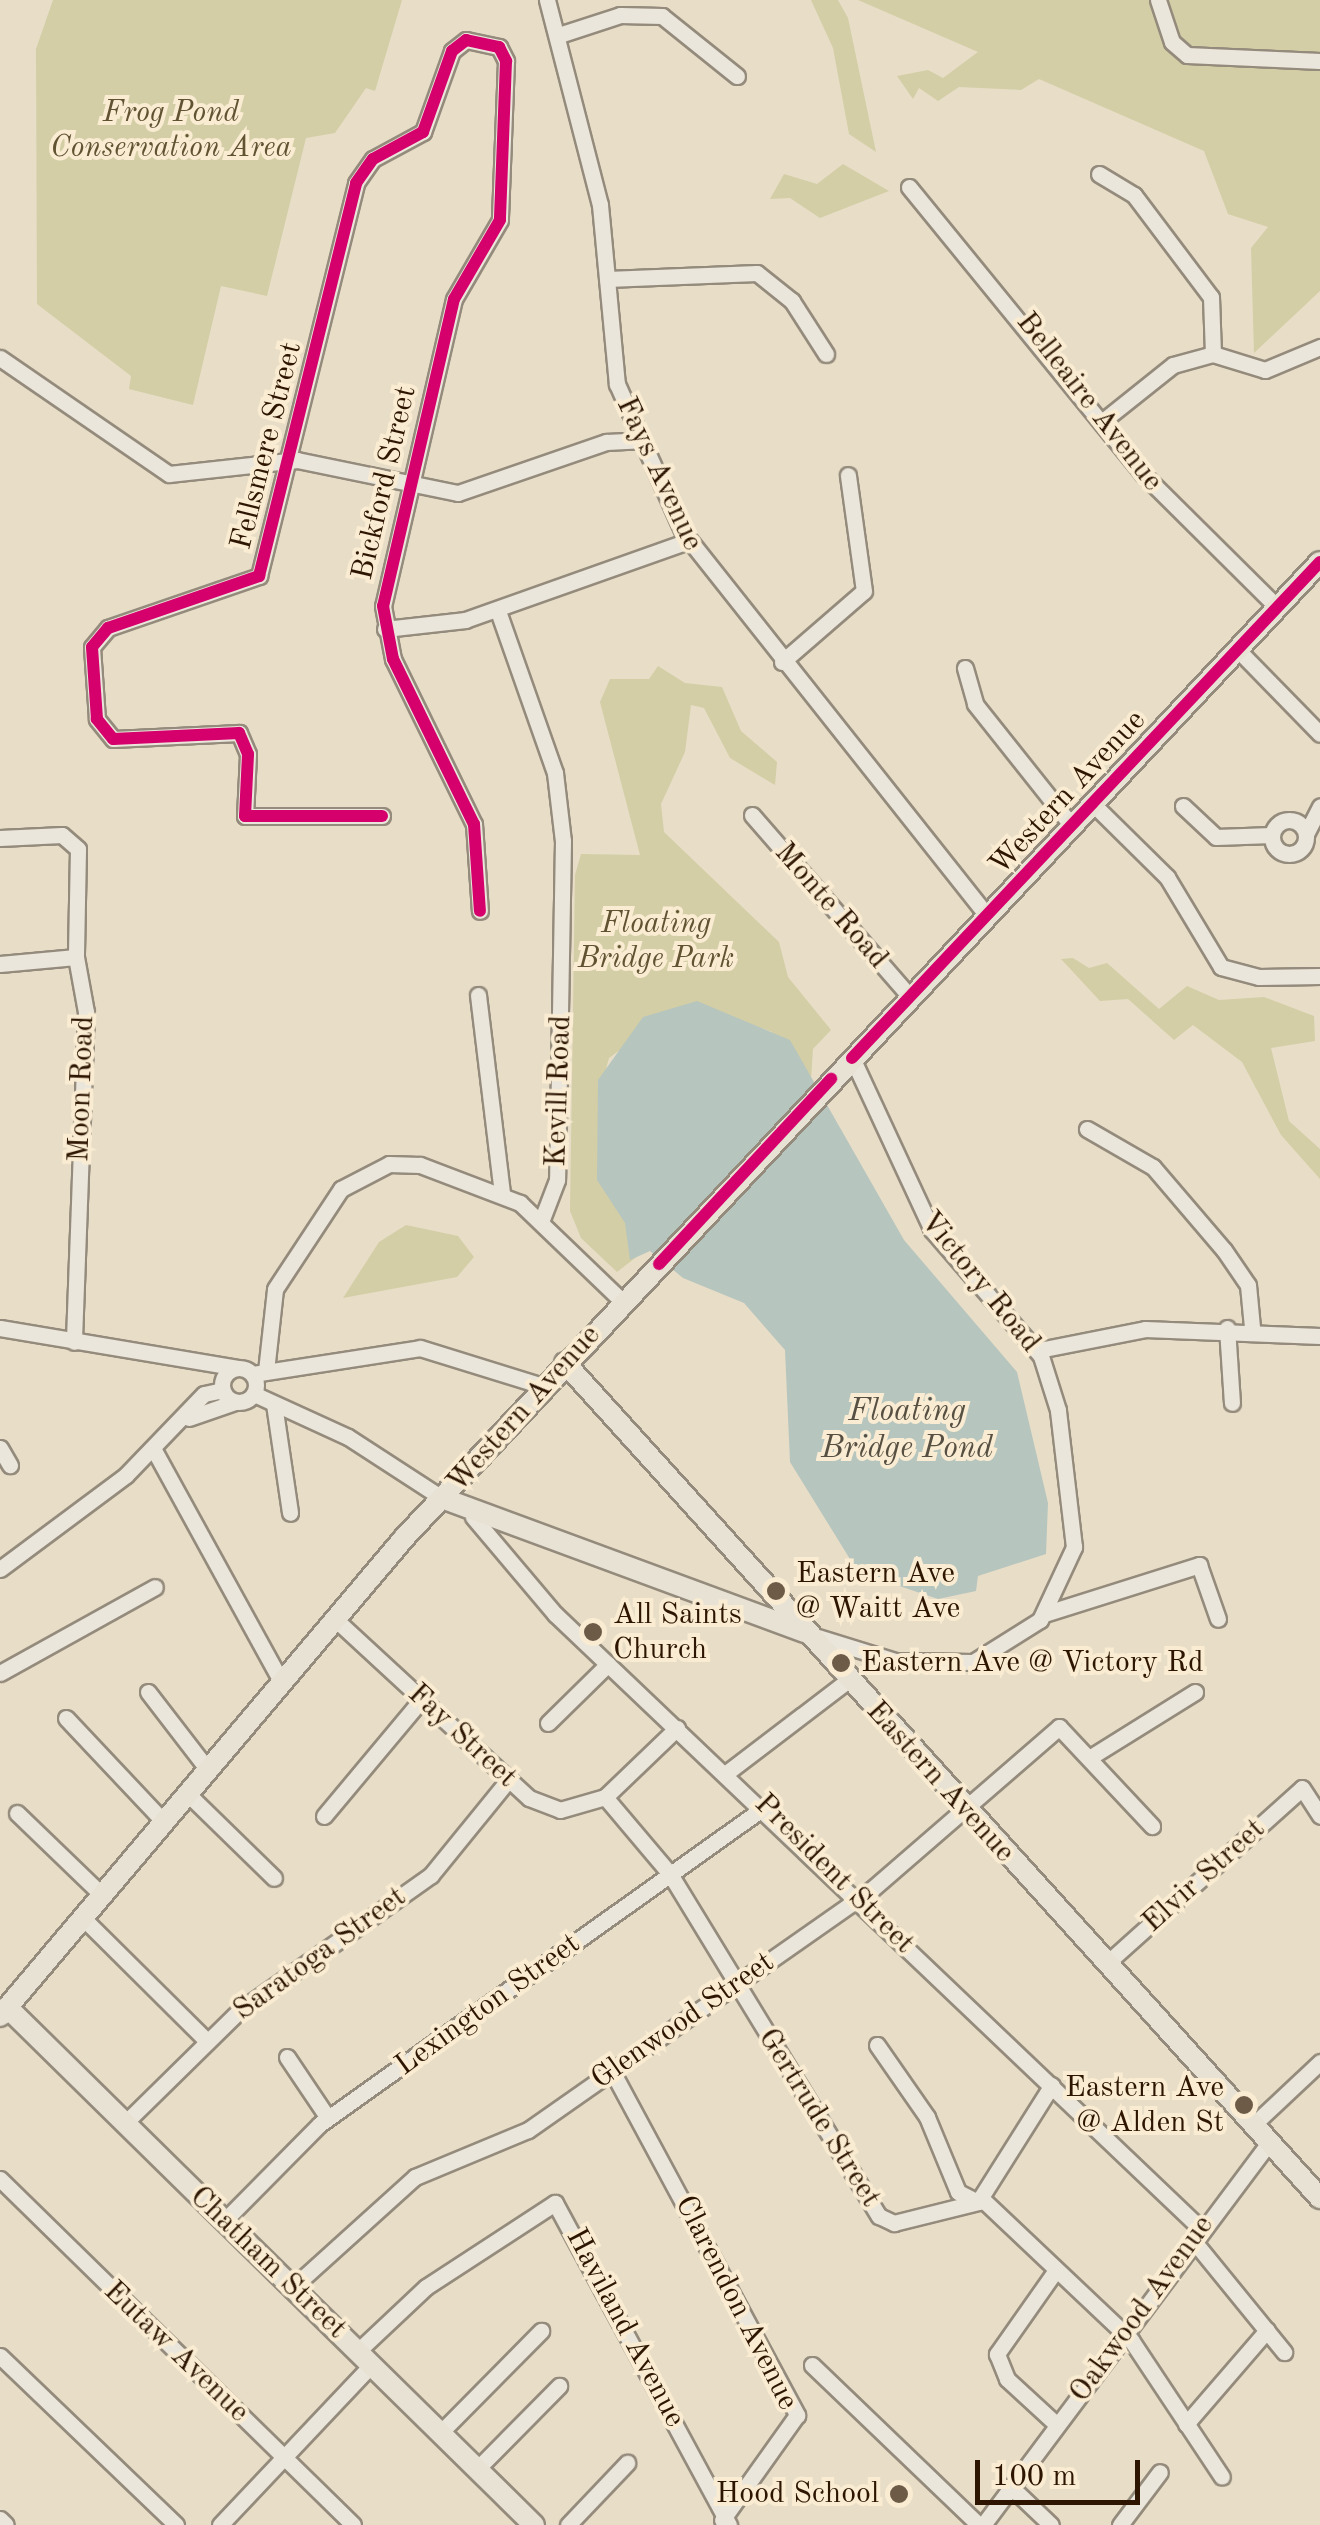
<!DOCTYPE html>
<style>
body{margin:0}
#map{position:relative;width:1320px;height:2525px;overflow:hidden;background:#e8ddc7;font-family:"Old Standard TT",serif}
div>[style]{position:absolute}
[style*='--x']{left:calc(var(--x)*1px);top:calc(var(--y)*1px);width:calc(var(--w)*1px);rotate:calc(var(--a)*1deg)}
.green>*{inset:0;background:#d3cea6}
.water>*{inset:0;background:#b6c5be}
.roads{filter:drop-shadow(2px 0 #948b7c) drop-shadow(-2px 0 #948b7c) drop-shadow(0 2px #948b7c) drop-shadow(0 -2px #948b7c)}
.minor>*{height:15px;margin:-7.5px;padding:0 7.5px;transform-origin:7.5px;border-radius:7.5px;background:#ebe6db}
.minor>.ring{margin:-7.5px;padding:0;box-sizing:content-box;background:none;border:15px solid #ebe6db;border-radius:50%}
.major>*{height:20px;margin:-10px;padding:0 10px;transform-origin:10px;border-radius:10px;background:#e8e2d5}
.cycleway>*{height:12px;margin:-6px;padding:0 6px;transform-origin:6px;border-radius:6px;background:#d6006c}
.dots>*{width:28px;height:28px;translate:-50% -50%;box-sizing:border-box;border:5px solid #f9ecd2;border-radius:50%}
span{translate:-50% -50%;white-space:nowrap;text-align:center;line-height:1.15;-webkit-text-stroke:8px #f9ecd2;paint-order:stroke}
.park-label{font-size:30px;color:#615232;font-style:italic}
.street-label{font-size:30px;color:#2d1502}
.poi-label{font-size:30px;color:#2d1502}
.left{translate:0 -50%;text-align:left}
.right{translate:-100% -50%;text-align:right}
.water-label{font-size:32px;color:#564f42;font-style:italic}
.scale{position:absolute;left:975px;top:2460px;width:165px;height:45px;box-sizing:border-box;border:5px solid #2d1502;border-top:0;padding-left:12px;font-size:30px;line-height:35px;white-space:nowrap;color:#2d1502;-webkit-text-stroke:8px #f9ecd2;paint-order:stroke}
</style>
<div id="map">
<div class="green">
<i style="clip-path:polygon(53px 0,402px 0,375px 91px,366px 88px,335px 133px,306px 138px,267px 296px,221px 286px,193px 405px,129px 389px,131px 376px,37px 304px,36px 49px)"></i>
<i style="clip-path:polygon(811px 0,838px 0,848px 18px,876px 152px,849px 134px,833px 48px)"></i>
<i style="clip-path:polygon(858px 0,1320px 0,1320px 291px,1254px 353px,1251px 248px,1268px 227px,1228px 214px,1204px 151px,1039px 79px,1021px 90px,959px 87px,938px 101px,919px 88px,913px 99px,897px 76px,928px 70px,943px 78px,978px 52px)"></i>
<i style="clip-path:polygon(843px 164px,889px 191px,820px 218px,790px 198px,770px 199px,784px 174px,817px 184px)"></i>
<i style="clip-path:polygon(658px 666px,685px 683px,722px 687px,741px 731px,777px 762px,775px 785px,730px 758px,704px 708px,691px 705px,685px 752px,661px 804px,664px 832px,779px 942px,788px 977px,831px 1030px,813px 1049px,811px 1079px,772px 1032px,726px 1015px,662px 1019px,609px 1058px,600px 1091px,652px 1245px,617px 1272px,581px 1238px,570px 1211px,575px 875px,581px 854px,640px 855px,600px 702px,610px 679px,649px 679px)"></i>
<i style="clip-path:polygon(1073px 958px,1089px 968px,1107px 963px,1159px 1009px,1187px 986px,1219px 1000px,1264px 997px,1314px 1016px,1315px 1041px,1271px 1048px,1289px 1121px,1320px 1149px,1320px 1179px,1281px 1135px,1242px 1062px,1193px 1025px,1174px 1040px,1128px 999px,1100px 1001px,1061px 959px)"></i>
<i style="clip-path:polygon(406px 1225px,458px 1236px,474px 1257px,457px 1277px,343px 1298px,379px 1242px)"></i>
</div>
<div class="water">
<i style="clip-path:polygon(697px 1001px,790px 1040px,904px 1240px,1017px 1372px,1048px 1503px,1046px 1554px,978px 1576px,976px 1591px,938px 1599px,858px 1572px,790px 1462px,785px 1350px,744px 1303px,683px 1278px,650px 1251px,630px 1260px,625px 1223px,597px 1180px,598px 1080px,643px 1017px)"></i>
</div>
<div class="roads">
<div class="minor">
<i style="--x:547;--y:0;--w:212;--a:75.5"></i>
<i style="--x:600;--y:205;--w:180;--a:84.6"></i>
<i style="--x:617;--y:384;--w:162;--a:66"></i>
<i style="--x:683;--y:532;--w:490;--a:51.6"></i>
<i style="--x:1158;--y:0;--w:44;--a:71.6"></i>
<i style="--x:1172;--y:42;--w:20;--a:41"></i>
<i style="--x:1187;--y:55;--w:133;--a:2.6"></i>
<i style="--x:562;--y:34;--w:61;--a:-18.1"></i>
<i style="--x:620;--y:15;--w:42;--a:1.4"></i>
<i style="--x:662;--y:16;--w:96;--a:38.7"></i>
<i style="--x:1099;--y:174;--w:41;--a:31"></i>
<i style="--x:1134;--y:195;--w:128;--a:53"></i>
<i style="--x:1211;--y:297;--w:57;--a:88"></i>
<i style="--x:909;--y:187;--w:370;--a:50.8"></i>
<i style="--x:1143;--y:474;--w:190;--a:44.8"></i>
<i style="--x:607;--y:279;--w:150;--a:-2.3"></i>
<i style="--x:757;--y:273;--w:45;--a:38.7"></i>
<i style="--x:792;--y:301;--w:63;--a:57.3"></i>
<i style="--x:0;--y:358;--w:205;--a:34.5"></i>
<i style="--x:169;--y:474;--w:129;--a:-6.2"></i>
<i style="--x:297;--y:460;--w:164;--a:11.6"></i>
<i style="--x:458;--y:493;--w:157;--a:-19"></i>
<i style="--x:606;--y:442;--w:35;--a:-3"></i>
<i style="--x:1104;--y:420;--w:88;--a:-38.6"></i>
<i style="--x:1173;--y:365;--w:41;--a:-15.4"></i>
<i style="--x:1213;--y:354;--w:54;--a:17.1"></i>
<i style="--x:1265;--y:370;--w:60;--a:-22.7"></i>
<i style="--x:498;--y:611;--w:172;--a:70.6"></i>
<i style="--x:555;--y:773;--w:68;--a:83.3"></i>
<i style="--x:563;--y:841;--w:339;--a:91"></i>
<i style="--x:557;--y:1180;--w:42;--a:111"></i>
<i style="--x:385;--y:629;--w:81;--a:-6.4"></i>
<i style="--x:465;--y:620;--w:237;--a:-19.5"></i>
<i style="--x:1238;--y:650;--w:117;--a:45.7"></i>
<i style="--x:782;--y:662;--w:108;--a:-40.9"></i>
<i style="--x:864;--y:591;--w:117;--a:-97.9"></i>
<i style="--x:965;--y:668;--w:37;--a:74"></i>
<i style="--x:975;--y:704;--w:156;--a:51.5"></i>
<i style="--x:1093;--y:804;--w:104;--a:44.6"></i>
<i style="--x:1167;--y:877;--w:105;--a:59"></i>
<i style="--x:1221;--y:967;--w:39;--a:15"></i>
<i style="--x:1259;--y:977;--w:61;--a:-0.9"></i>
<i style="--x:1183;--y:806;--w:45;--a:43.2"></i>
<i style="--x:1216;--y:837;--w:56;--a:-2"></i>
<i style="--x:752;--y:815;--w:241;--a:49"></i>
<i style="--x:382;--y:816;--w:137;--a:180"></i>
<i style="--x:245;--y:816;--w:62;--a:-87.2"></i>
<i style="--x:248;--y:754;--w:23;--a:-113"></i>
<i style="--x:239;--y:733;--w:126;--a:177.3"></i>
<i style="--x:113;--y:739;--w:26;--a:-129"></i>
<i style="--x:97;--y:719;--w:72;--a:-94"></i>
<i style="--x:92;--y:647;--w:25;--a:-50"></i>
<i style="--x:108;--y:628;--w:160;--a:-19"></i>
<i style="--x:259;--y:576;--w:405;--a:-76.1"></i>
<i style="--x:356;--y:183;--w:29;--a:-55"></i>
<i style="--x:373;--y:159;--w:57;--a:-28.4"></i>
<i style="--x:423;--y:132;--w:86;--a:-70.3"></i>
<i style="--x:452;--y:51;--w:18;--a:-38"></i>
<i style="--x:466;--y:40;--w:34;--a:12"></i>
<i style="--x:499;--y:47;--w:16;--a:63"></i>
<i style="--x:506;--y:61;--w:159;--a:92.2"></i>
<i style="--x:500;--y:220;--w:91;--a:120.2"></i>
<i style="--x:454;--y:299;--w:315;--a:103"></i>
<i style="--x:383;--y:606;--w:54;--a:79.3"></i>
<i style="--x:393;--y:659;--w:184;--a:63.9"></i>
<i style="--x:474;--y:824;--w:87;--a:86.1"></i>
<i class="ring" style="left:1272px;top:820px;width:19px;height:19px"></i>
<i style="--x:1306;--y:834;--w:31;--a:-63"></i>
<i style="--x:0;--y:838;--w:62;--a:-2.8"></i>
<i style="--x:62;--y:835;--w:21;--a:41"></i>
<i style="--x:78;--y:849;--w:108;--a:91.1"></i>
<i style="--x:76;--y:957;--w:56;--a:79.7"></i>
<i style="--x:86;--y:1012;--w:330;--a:92.1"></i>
<i style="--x:0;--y:964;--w:76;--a:-5.3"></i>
<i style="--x:478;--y:995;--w:200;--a:83.1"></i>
<i style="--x:1087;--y:1129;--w:76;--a:29.9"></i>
<i style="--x:1153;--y:1167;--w:109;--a:49.5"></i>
<i style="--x:1224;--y:1250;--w:42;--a:55.6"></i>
<i style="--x:1248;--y:1285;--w:42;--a:84.6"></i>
<i style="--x:0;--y:1328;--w:241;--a:9.5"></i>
<i style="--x:1227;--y:1328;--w:75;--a:86.2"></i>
<i style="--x:1039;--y:1350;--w:108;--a:-11.2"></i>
<i style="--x:1145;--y:1329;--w:175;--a:2.3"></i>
<i class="ring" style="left:222px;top:1368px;width:19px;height:19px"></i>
<i style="--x:266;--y:1371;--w:82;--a:-83.7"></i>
<i style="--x:275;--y:1289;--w:120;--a:-56.6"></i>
<i style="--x:341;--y:1189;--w:54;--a:-27.5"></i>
<i style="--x:389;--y:1164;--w:31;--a:2"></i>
<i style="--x:420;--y:1165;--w:107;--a:20.8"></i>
<i style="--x:520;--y:1203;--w:141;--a:43.9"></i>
<i style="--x:253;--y:1374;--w:169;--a:-8.8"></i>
<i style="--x:420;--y:1348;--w:129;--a:17.2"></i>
<i style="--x:254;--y:1394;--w:103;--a:24.6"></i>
<i style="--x:348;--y:1437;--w:112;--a:33"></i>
<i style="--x:274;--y:1404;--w:110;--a:81.6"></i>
<i style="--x:189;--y:1418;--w:49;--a:-19.2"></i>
<i style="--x:0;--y:1448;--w:20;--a:60"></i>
<i style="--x:154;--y:1450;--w:266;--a:61.2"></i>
<i style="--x:473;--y:1517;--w:127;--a:49.8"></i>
<i style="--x:555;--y:1614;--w:891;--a:43.59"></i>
<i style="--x:0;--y:1569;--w:157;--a:-36.7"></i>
<i style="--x:126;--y:1475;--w:112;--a:-46.1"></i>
<i style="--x:204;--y:1394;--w:19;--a:-12"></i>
<i style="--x:1044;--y:1614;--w:163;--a:-17.5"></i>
<i style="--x:1199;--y:1565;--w:57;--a:70.6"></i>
<i style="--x:335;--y:1619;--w:264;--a:42.7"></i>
<i style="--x:529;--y:1798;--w:33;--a:21"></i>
<i style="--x:560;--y:1810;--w:47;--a:-16.1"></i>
<i style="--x:811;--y:1635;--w:88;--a:17.2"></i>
<i style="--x:895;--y:1661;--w:78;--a:0.7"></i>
<i style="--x:973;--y:1662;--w:79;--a:-32.1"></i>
<i style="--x:1040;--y:1620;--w:81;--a:-65"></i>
<i style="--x:1074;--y:1547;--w:138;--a:-96.7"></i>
<i style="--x:1058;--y:1410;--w:57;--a:-107.5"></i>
<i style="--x:1041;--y:1356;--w:167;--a:-130.9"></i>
<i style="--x:932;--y:1230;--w:190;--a:-114.9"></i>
<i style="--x:0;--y:1673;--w:177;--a:-29"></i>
<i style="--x:148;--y:1692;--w:98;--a:52.4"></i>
<i style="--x:66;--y:1718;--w:143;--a:46.7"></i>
<i style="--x:548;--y:1723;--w:84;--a:-44.5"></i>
<i style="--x:677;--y:1728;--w:100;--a:136.2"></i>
<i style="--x:605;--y:1797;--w:101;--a:49.8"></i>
<i style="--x:670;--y:1874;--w:401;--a:58.6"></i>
<i style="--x:879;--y:2216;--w:17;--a:25"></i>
<i style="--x:894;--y:2223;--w:87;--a:-14"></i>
<i style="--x:978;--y:2202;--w:138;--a:-57.7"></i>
<i style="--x:1089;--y:1758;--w:125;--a:-31.9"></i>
<i style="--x:729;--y:1771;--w:148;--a:-37.3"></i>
<i style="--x:188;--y:1794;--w:120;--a:44.3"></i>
<i style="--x:17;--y:1813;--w:118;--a:44"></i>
<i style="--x:324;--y:1816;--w:153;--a:-50.1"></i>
<i style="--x:84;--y:1919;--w:173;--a:44.8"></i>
<i style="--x:1106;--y:1964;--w:263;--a:-41.9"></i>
<i style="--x:1302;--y:1788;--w:33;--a:57"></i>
<i style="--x:877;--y:2045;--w:88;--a:55.2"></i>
<i style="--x:927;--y:2117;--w:81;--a:67.5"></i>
<i style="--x:958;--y:2192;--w:22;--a:27"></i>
<i style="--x:287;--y:2057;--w:73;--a:56.1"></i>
<i style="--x:612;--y:2071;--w:391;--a:61.7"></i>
<i style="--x:797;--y:2415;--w:129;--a:125.5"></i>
<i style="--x:125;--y:2123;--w:160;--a:-44.5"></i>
<i style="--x:239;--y:2011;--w:235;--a:-35.3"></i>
<i style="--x:431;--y:1875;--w:124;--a:-50.9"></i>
<i style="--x:1253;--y:2125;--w:92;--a:-43.2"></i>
<i style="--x:0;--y:2179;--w:494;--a:44.4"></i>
<i style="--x:981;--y:2198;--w:207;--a:43.4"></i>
<i style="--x:1131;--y:2340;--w:164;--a:56.4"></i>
<i style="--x:224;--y:2221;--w:136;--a:-45.3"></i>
<i style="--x:320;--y:2124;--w:548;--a:-35.49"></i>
<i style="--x:1192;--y:2239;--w:146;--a:50.8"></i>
<i style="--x:1056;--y:2270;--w:103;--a:125.1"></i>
<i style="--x:997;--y:2354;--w:27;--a:68"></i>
<i style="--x:1007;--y:2379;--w:68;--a:42.6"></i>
<i style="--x:292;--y:2288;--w:166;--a:-42.1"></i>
<i style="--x:415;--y:2177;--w:122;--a:-22.6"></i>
<i style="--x:528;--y:2130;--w:419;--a:-35"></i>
<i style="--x:871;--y:1890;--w:249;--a:-40.9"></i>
<i style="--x:1059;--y:1727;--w:136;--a:46.8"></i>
<i style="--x:358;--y:2351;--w:93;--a:-43.3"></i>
<i style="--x:426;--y:2287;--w:154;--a:-33.1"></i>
<i style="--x:555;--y:2203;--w:366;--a:61.6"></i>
<i style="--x:0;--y:2356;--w:244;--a:43.8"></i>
<i style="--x:812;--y:2365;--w:231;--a:43.8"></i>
<i style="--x:1186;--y:2424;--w:124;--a:-49.2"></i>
<i style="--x:440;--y:2433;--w:144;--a:-45.3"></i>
<i style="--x:477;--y:2469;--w:117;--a:-45.3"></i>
<i style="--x:1011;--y:2487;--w:55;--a:43.5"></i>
<i style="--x:0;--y:2519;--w:8;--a:45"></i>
<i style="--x:220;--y:2525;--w:221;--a:-46.6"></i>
<i style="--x:568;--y:2525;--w:86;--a:-46.4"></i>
<i style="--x:983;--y:2525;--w:477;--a:-53.2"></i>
<i style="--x:1120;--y:2525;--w:66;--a:-53"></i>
</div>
<div class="major">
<i style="--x:565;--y:1363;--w:1126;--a:47.88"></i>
<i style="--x:442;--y:1498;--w:387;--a:20.3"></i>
<i style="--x:7;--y:2007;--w:739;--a:44.51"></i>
<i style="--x:0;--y:2016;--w:627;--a:-49.79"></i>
<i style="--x:405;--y:1537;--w:1337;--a:-46.82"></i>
</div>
</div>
<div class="cycleway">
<i style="--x:382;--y:816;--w:137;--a:180"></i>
<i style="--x:245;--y:816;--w:62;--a:-87.2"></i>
<i style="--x:248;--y:754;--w:23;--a:-113"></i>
<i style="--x:239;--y:733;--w:126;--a:177.3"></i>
<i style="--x:113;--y:739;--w:26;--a:-129"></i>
<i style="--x:97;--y:719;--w:72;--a:-94"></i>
<i style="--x:92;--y:647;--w:25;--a:-50"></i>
<i style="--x:108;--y:628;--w:160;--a:-19"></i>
<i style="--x:259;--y:576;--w:405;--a:-76.1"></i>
<i style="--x:356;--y:183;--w:29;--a:-55"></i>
<i style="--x:373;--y:159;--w:57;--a:-28.4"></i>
<i style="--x:423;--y:132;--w:86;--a:-70.3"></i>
<i style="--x:452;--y:51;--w:18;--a:-38"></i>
<i style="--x:466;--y:40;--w:34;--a:12"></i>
<i style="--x:499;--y:47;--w:16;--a:63"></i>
<i style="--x:506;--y:61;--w:159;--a:92.2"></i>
<i style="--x:500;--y:220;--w:91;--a:120.2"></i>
<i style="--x:454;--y:299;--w:315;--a:103"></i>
<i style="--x:383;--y:606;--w:54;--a:79.3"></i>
<i style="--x:393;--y:659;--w:184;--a:63.9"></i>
<i style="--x:474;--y:824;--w:87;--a:86.1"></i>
<i style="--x:852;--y:1058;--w:682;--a:-46.66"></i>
<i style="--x:659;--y:1264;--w:253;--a:-47.1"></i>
</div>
<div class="dots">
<i style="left:776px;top:1591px;background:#6e5b47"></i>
<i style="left:593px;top:1632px;background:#6e5b47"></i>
<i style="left:841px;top:1663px;background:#6e5b47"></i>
<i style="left:1244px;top:2105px;background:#6e5b47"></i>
<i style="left:899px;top:2494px;background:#6e5b47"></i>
</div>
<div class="park-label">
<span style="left:171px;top:130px">Frog Pond<br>Conservation Area</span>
<span style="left:656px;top:941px">Floating<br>Bridge Park</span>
</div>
<div class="street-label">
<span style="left:1089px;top:402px;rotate:52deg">Belleaire Avenue</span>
<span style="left:267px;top:446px;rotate:-76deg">Fellsmere Street</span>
<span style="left:659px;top:474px;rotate:65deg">Fays Avenue</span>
<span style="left:385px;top:483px;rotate:-77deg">Bickford Street</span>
<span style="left:1068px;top:793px;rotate:-47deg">Western Avenue</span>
<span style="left:831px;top:906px;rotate:49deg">Monte Road</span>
<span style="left:82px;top:1089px;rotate:-88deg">Moon Road</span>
<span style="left:559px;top:1091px;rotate:-88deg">Kevill Road</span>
<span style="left:980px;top:1282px;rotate:51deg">Victory Road</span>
<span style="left:524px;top:1409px;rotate:-48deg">Western Avenue</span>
<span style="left:462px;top:1736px;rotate:43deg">Fay Street</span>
<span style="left:940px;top:1782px;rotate:48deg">Eastern Avenue</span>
<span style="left:834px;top:1874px;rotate:45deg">President Street</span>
<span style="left:1204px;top:1876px;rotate:-42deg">Elvir Street</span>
<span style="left:320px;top:1954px;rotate:-36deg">Saratoga Street</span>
<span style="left:488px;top:2005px;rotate:-36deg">Lexington Street</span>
<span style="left:683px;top:2021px;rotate:-35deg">Glenwood Street</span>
<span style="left:819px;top:2118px;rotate:58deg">Gertrude Street</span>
<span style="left:268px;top:2263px;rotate:44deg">Chatham Street</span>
<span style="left:736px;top:2303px;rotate:63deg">Clarendon Avenue</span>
<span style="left:1142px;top:2309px;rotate:-54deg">Oakwood Avenue</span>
<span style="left:625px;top:2328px;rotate:62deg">Haviland Avenue</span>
<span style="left:176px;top:2352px;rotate:44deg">Eutaw Avenue</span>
</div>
<div class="poi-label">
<span class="left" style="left:796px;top:1591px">Eastern Ave<br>@ Waitt Ave</span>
<span class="left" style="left:613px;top:1632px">All Saints<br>Church</span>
<span class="left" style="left:861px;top:1663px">Eastern Ave @ Victory Rd</span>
<span class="right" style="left:1224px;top:2105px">Eastern Ave<br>@ Alden St</span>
<span class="right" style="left:879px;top:2494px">Hood School</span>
</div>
<div class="water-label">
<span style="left:907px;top:1431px">Floating<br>Bridge Pond</span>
</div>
<div class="scale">100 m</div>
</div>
